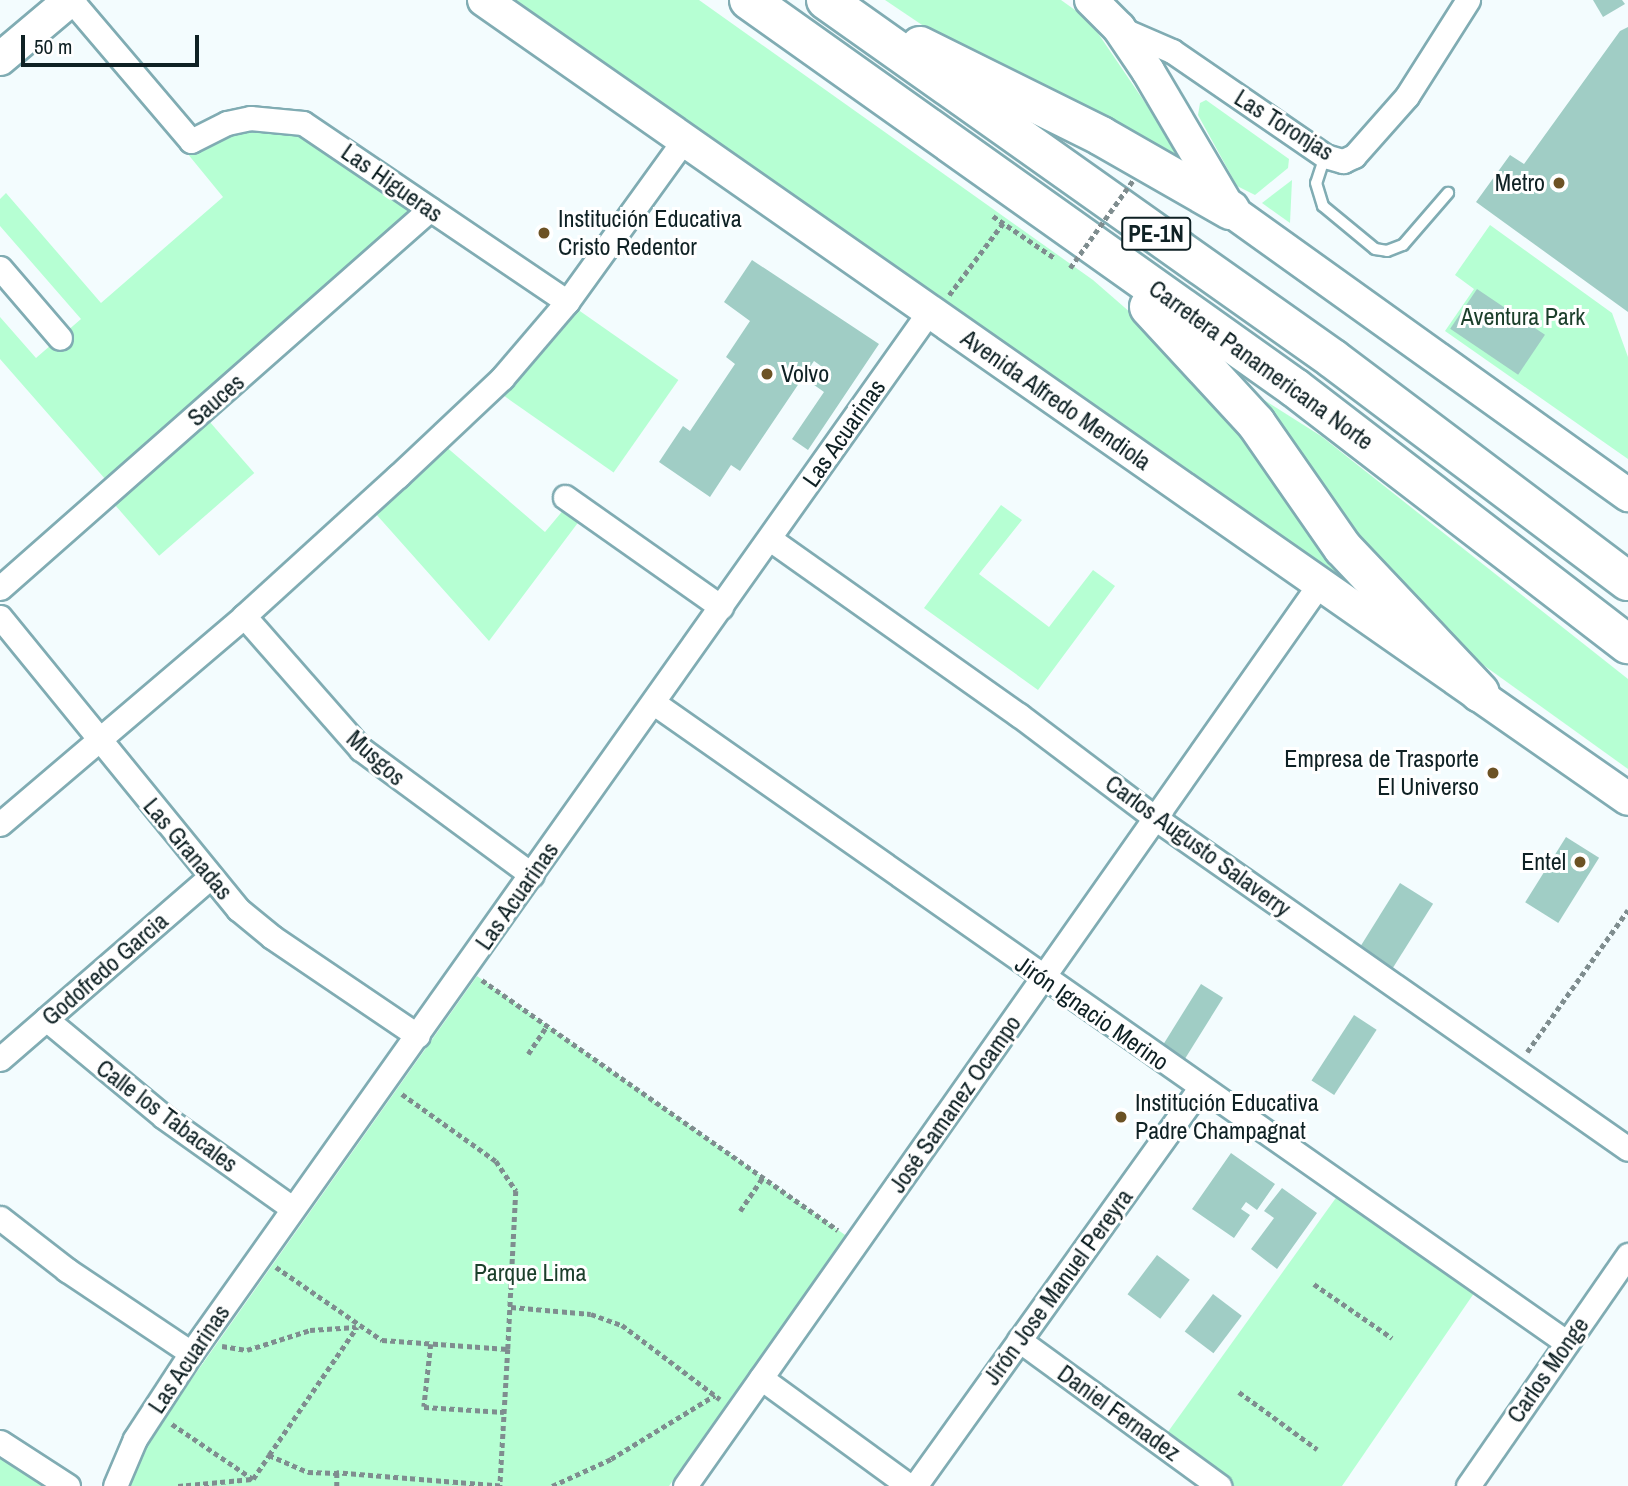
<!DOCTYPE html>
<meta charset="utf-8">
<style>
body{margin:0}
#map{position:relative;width:1628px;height:1486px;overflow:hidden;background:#f3fcfe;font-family:"Archivo Narrow",sans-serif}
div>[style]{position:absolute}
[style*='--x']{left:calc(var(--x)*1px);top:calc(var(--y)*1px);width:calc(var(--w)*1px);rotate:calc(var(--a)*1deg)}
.green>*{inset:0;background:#b6ffd3;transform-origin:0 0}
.building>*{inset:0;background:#a0cdc5;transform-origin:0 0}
.path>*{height:4.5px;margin-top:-2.25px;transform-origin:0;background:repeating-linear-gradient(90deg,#7f8d8f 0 5px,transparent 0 8.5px)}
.roads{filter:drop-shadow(2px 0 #80acb3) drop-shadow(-2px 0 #80acb3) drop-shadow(0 2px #80acb3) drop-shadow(0 -2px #80acb3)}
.lane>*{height:10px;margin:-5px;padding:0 5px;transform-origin:5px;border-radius:5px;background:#fff}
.street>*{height:23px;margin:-11.5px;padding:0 11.5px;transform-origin:11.5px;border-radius:11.5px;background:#fff}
.secondary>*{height:32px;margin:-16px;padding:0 16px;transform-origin:16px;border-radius:16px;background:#fff}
.highway>*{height:38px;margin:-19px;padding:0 19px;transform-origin:19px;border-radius:19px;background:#fff}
.path-bridge>*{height:4.5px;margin-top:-2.25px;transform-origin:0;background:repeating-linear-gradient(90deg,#7f8d8f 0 5px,transparent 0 8.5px)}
.dots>*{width:19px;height:19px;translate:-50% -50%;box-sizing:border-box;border:4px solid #fff;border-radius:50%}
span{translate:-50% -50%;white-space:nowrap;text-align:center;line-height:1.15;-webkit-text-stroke:6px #fff;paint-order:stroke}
.shield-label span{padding:2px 5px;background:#fff;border:2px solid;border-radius:5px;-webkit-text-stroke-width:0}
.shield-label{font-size:23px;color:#0f2124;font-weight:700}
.street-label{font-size:24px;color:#0f2124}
.poi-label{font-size:24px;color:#0f2124}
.right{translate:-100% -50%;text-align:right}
.left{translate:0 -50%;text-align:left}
.park-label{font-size:24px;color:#1b3f2b}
.scale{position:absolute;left:21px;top:35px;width:178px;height:32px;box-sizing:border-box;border:4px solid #0f2124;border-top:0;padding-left:9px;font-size:21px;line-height:24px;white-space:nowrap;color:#0f2124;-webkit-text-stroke:5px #fff;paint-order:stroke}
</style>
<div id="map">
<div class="green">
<i style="clip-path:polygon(514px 0,699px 0,1093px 280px,1201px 374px,1407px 628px)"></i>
<i style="clip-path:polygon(885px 0,1061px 0,1089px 20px,1186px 163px,934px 33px)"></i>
<i style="clip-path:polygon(1206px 100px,1289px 159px,1288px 168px,1255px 195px,1237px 186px,1198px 115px,1200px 103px)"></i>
<i style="clip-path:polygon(232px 126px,301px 132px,299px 135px,406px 199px,411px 217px,106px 480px,0 359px,0 317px,36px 358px,81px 319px,0 226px,0 199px,6px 193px,101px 303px,223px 197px,187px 153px,204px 138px)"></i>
<i style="clip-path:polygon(1292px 180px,1290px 223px,1262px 203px)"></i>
<i style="clip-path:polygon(1490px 225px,1612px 313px,1628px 357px,1628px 459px,1445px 331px,1474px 289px,1455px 275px)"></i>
<i style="left:567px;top:302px;width:136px;height:113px;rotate:35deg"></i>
<i style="clip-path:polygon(1261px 398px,1321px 436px,1628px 679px,1628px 769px,1418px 618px,1277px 433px)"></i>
<i style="left:209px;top:421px;width:69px;height:126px;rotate:49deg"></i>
<i style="clip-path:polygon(437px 439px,545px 532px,565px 508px,580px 520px,489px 641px,367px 504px)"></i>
<i style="clip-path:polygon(1001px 505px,1022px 520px,979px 574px,1049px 627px,1093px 570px,1115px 586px,1038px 690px,924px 608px)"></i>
<i style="clip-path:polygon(477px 976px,848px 1237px,669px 1486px,129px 1486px,145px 1445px)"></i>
<i style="clip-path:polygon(1343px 1188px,1481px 1283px,1342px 1486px,1219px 1486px,1160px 1443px)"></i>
<i style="clip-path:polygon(0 1457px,5px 1461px,42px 1486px,0 1486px)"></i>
</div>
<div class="building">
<i style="clip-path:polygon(1593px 0,1622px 0,1625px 4px,1603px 17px)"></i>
<i style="clip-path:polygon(1628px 27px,1628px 312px,1476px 202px,1510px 155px,1524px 164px,1620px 31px)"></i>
<i style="clip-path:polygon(752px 260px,879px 344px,808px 450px,792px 439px,824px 392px,810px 382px,821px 366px,814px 361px,740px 471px,731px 465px,710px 497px,659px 462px,683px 426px,690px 431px,735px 364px,726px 357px,750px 321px,724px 302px)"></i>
<i style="left:1477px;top:289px;width:82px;height:48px;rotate:34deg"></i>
<i style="left:1566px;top:837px;width:39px;height:77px;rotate:32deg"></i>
<i style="left:1400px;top:883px;width:39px;height:78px;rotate:32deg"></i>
<i style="left:1201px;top:984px;width:26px;height:78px;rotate:32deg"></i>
<i style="left:1354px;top:1015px;width:27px;height:78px;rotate:33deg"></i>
<i style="clip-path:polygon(1231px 1153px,1275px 1184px,1257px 1210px,1246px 1202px,1241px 1209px,1250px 1215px,1234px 1238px,1192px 1209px)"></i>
<i style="clip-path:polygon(1282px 1188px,1317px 1213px,1277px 1269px,1251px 1249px,1274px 1218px,1264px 1211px)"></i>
<i style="left:1157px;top:1255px;width:41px;height:49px;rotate:37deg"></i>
<i style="left:1213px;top:1294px;width:36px;height:47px;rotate:37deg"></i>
</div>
<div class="path">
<i style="--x:993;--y:216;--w:76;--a:34.3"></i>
<i style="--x:949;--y:295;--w:90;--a:-53.1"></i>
<i style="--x:482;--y:980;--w:435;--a:35.1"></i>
<i style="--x:1527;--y:1052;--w:174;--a:-54.6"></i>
<i style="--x:528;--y:1054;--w:34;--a:-56"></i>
<i style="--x:402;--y:1094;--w:115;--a:35.5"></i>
<i style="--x:496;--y:1161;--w:36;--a:56"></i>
<i style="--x:516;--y:1191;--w:158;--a:92.9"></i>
<i style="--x:740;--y:1211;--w:41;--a:-55.9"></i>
<i style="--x:276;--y:1267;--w:129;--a:34.6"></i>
<i style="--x:382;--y:1340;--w:126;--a:4.1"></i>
<i style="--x:508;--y:1349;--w:137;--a:93.3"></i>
<i style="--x:500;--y:1486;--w:164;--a:-175.4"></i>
<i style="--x:337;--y:1473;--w:13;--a:90"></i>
<i style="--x:1314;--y:1284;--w:95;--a:34.7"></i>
<i style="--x:511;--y:1307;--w:80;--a:5"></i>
<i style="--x:591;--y:1314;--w:33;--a:20"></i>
<i style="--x:622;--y:1325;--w:123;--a:37.1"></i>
<i style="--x:431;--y:1344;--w:63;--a:96.3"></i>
<i style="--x:424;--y:1407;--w:80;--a:3.6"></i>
<i style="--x:222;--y:1346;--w:25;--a:9"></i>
<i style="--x:247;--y:1350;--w:66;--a:-17.6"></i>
<i style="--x:310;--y:1330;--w:46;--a:-3.7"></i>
<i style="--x:1239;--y:1392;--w:97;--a:36.2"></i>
<i style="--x:172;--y:1424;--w:98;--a:34.2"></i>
<i style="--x:253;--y:1479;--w:29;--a:-56"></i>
<i style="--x:269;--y:1455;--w:43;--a:23.6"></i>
<i style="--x:308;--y:1472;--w:29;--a:2"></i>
<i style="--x:269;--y:1455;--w:155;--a:-55.5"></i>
<i style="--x:178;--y:1486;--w:74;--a:-5.4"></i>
<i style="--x:552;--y:1486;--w:65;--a:-24.6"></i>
<i style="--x:611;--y:1459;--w:122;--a:-31.6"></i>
</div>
<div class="roads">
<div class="lane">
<i style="--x:1325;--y:156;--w:28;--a:108"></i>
<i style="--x:1316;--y:183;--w:24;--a:73"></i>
<i style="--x:1323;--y:206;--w:67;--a:39.6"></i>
<i style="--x:1375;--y:249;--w:12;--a:9"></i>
<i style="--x:1387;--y:251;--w:17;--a:-21"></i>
<i style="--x:1403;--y:245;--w:69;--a:-49.1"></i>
</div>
<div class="street">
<i style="--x:71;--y:0;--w:185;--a:49.6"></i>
<i style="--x:191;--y:141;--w:40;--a:-26.6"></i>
<i style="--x:227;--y:123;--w:24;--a:-12"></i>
<i style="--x:250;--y:118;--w:53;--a:5.4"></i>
<i style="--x:303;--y:123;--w:319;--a:34.1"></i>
<i style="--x:567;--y:302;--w:198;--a:-54.2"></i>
<i style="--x:1119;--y:28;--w:58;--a:23.5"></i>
<i style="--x:1172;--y:51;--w:186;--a:34.5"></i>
<i style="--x:1325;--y:156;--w:19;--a:16"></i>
<i style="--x:1343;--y:161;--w:12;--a:-24"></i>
<i style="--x:1354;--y:156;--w:80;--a:-48.5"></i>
<i style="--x:1407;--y:96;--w:114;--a:-57.6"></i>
<i style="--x:0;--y:268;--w:92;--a:49.4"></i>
<i style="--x:565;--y:497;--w:191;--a:35.2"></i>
<i style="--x:770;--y:539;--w:305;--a:35.3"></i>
<i style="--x:1019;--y:715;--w:171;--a:37.1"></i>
<i style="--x:1155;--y:818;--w:577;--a:34.98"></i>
<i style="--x:0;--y:588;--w:573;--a:-41.39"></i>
<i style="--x:244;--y:616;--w:177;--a:48.7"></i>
<i style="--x:361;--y:749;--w:212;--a:36.4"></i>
<i style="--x:0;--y:617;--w:377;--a:50.8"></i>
<i style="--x:238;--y:909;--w:44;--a:39.5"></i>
<i style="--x:272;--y:937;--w:176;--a:34.1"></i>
<i style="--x:654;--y:703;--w:1114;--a:35.02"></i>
<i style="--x:0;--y:824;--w:321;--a:-40.4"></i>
<i style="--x:244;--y:616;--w:208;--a:-42.3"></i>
<i style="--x:398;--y:476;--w:143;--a:-43.3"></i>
<i style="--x:502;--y:378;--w:100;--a:-49.5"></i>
<i style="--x:46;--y:1019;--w:153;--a:39.7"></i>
<i style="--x:164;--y:1117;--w:157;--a:35.4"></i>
<i style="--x:0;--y:1059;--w:276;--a:-40.9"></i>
<i style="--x:0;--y:1218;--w:85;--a:37.8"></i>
<i style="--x:67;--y:1270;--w:149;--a:33.8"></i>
<i style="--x:1019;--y:1340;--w:248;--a:36.1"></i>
<i style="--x:761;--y:1378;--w:183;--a:36.1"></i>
<i style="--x:0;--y:1442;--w:81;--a:32.9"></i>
<i style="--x:115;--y:1486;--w:51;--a:-66.9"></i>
<i style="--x:135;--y:1439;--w:103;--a:-56.9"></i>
<i style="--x:191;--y:1353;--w:1276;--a:-54.67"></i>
<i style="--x:685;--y:1486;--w:1104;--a:-54.88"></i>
<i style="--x:915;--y:1486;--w:490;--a:-54.4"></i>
<i style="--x:1468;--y:1486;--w:281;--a:-55.3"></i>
</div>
<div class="secondary">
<i style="--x:484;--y:0;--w:1395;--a:34.93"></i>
<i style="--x:1091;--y:0;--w:40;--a:45"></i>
<i style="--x:1119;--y:28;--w:52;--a:56"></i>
<i style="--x:1148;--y:71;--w:161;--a:59.5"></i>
<i style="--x:1230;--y:210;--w:490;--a:35.6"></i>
<i style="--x:0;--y:59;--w:92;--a:-40.1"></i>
</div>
<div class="highway">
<i style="--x:749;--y:0;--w:670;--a:35.4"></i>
<i style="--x:1295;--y:388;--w:420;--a:37.6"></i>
<i style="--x:826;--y:0;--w:621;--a:35.3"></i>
<i style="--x:1333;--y:359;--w:369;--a:37"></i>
<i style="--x:920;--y:46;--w:202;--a:26.4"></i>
<i style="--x:1101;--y:136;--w:149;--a:29.8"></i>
<i style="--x:1149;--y:307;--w:158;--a:47.3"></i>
<i style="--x:1256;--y:423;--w:152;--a:55.2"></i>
<i style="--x:1343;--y:548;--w:199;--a:46.6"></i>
</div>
</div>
<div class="path-bridge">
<i style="--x:1070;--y:268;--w:110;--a:-54.3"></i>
</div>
<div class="dots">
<i style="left:1559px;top:183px;background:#6c5224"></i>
<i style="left:544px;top:233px;background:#6c5224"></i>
<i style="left:767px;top:374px;background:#6c5224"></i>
<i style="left:1493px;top:773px;background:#6c5224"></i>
<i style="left:1580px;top:862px;background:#6c5224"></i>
<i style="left:1121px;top:1117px;background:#6c5224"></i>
</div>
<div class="shield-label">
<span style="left:1156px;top:234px">PE-1N</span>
</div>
<div class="street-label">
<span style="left:1284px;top:125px;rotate:32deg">Las Toronjas</span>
<span style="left:392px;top:183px;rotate:35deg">Las Higueras</span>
<span style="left:1261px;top:365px;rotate:36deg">Carretera Panamericana Norte</span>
<span style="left:216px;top:400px;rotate:-41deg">Sauces</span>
<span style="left:1056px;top:400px;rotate:35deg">Avenida Alfredo Mendiola</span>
<span style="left:844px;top:433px;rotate:-55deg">Las Acuarinas</span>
<span style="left:376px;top:758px;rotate:42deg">Musgos</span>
<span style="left:1198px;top:846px;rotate:36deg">Carlos Augusto Salaverry</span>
<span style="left:188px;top:849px;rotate:50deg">Las Granadas</span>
<span style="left:517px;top:896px;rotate:-55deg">Las Acuarinas</span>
<span style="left:105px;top:969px;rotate:-41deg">Godofredo Garcia</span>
<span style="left:1092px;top:1013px;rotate:35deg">Jirón Ignacio Merino</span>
<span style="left:955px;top:1104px;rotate:-55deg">José Samanez Ocampo</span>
<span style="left:167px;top:1116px;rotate:37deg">Calle los Tabacales</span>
<span style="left:1058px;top:1287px;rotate:-54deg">Jirón Jose Manuel Pereyra</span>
<span style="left:189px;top:1359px;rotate:-56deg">Las Acuarinas</span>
<span style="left:1548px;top:1370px;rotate:-55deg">Carlos Monge</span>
<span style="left:1119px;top:1413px;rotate:36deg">Daniel Fernadez</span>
</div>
<div class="poi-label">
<span class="right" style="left:1545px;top:183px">Metro</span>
<span class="left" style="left:558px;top:233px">Institución Educativa<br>Cristo Redentor</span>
<span class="left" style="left:781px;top:374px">Volvo</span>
<span class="right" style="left:1479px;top:773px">Empresa de Trasporte<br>El Universo</span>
<span class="right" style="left:1566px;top:862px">Entel</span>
<span class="left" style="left:1135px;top:1117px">Institución Educativa<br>Padre Champagnat</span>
</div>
<div class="park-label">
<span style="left:1523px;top:317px">Aventura Park</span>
<span style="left:530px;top:1273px">Parque Lima</span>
</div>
<div class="scale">50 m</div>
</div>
